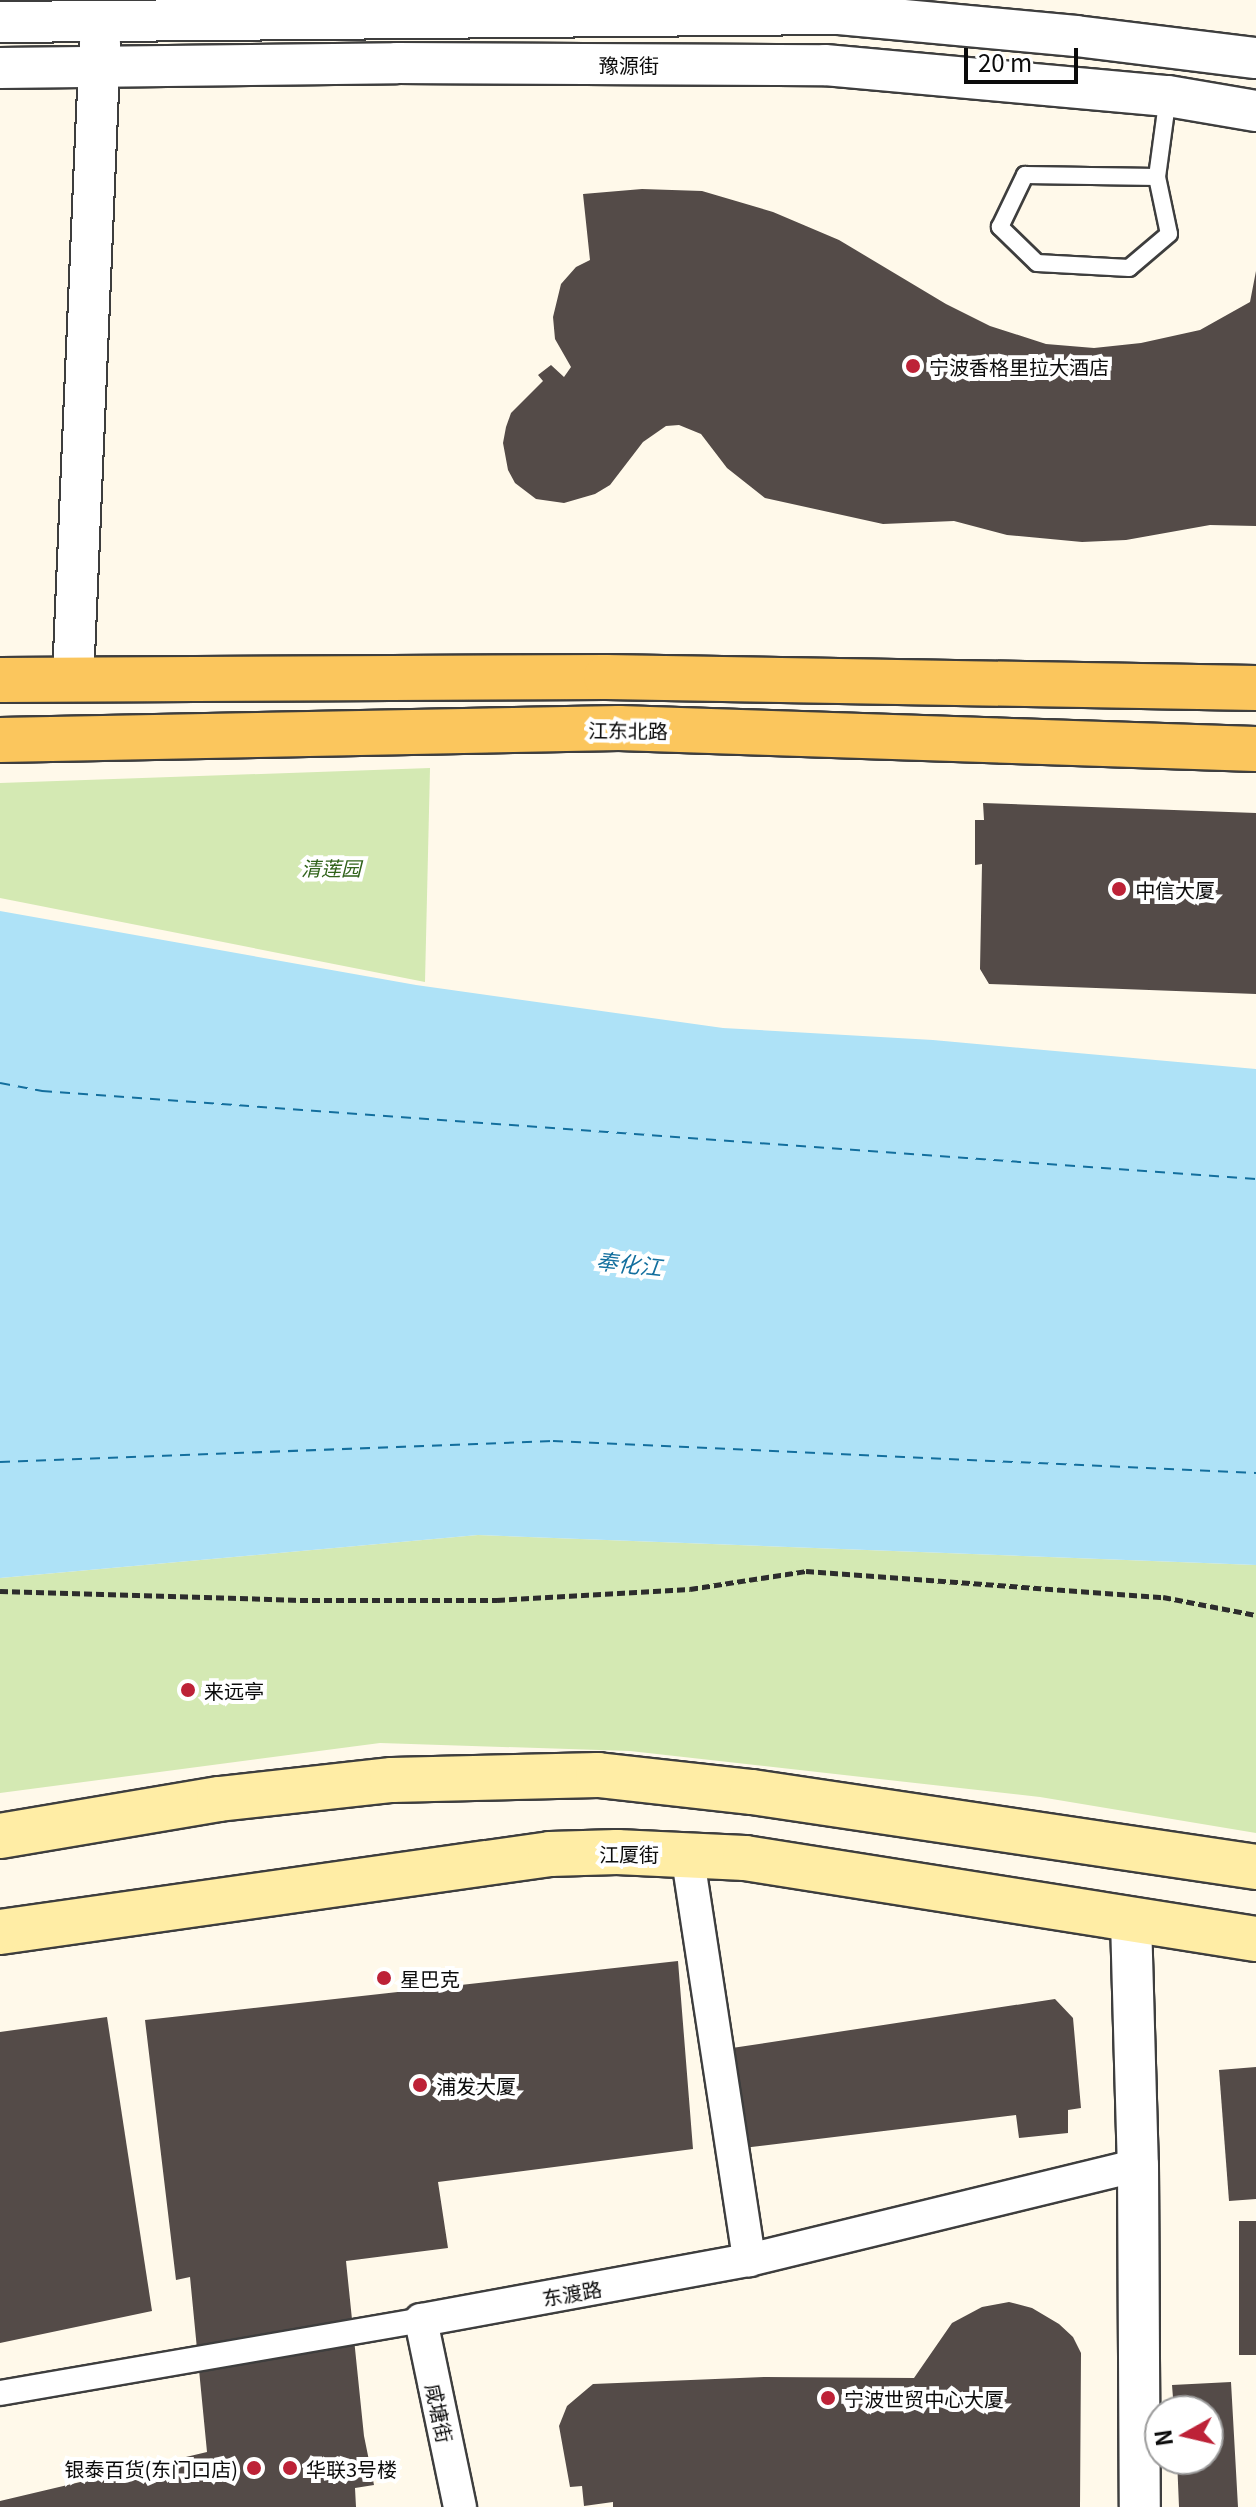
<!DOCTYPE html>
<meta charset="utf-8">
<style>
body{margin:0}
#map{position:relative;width:1256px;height:2507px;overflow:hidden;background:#fff9ea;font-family:Georgia,"Noto Sans SC",serif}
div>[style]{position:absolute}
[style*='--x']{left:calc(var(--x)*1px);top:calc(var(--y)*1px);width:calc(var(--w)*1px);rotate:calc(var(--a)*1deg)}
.green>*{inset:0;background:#d4e9b3}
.water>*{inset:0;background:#aee2f7}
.ferry>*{height:2px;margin-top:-1px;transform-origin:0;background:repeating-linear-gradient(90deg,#136f9e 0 10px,transparent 0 18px)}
.building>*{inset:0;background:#544b48;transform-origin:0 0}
.path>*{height:5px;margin-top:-2.5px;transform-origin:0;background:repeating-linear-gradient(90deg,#2d2d2d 0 8px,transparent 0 12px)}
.roads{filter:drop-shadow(2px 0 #3e3e3e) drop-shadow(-2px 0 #3e3e3e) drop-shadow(0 2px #3e3e3e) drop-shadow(0 -2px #3e3e3e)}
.service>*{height:16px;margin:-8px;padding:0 8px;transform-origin:8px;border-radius:8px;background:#fff}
.pedestrian>*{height:24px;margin:-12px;padding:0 12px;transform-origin:12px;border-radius:12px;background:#fff}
.minor>*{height:32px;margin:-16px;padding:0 16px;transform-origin:16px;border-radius:16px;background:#fff}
.tertiary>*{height:40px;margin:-20px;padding:0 20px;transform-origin:20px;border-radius:20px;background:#fff}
.secondary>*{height:44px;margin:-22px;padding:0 22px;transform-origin:22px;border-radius:22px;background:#ffeda5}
.primary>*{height:44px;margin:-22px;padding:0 22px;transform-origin:22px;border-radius:22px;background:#fbc65d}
.dots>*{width:22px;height:22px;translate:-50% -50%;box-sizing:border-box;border:4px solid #fff;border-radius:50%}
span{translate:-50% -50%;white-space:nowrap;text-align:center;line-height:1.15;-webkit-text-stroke:8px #fff;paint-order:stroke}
.street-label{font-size:20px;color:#0b0b0b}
.poi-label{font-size:20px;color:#0b0b0b}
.left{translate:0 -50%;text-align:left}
.right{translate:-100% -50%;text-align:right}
.park-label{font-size:20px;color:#31631b;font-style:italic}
.water-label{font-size:22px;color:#136f9e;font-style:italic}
.north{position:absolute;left:1144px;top:2395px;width:80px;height:80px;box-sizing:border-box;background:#fff;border:2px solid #9d9d9d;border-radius:50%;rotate:262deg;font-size:22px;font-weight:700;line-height:32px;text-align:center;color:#0b0b0b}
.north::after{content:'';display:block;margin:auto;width:28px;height:36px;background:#bd2237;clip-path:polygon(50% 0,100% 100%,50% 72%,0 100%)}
.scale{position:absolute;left:964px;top:48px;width:114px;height:36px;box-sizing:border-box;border:4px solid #0b0b0b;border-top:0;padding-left:10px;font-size:24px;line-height:28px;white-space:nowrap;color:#0b0b0b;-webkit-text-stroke:6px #fff;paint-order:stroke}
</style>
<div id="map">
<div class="green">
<i style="clip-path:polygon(430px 768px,425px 982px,0 898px,0 783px)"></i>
<i style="clip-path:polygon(478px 1535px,1256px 1565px,1256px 1833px,1040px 1797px,630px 1751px,380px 1743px,0 1793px,0 1578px)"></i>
</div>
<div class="water">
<i style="clip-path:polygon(0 911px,416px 985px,723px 1028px,933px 1040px,1256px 1069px,1256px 1565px,478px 1535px,0 1578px)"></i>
</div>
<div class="ferry">
<i style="--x:0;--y:1083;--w:43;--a:10.8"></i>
<i style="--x:42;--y:1091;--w:1217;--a:4.15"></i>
<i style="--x:0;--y:1462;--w:553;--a:-2.17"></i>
<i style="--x:553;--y:1441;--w:704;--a:2.61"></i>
</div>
<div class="building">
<i style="clip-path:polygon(642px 189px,702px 191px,773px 212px,839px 240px,946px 304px,990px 326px,1046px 344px,1094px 348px,1141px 343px,1200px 330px,1250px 302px,1256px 271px,1256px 526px,1210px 525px,1126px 540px,1082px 542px,1007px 535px,954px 521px,883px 524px,765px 498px,727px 468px,701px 434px,679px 425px,666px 426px,643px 442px,610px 485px,595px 494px,564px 503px,536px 499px,515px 483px,508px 470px,503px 443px,506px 427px,511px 413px,543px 381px,538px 375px,551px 365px,564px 377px,571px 367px,555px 339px,553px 317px,561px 284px,576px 267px,590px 260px,583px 194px)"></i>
<i style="clip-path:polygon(983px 803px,1256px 813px,1256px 994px,989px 984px,980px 969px,982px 864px,975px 865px,975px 820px,984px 820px)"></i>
<i style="clip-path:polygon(678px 1961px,693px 2149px,438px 2182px,448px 2248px,346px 2261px,364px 2436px,374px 2485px,355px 2488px,356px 2507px,0 2507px,0 2501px,207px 2452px,190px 2277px,176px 2280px,145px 2020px)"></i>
<i style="clip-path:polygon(1055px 1999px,1073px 2018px,1081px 2108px,1068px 2110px,1068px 2133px,1019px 2138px,1016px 2115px,743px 2148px,732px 2048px)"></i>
<i style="clip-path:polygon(107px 2017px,152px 2311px,0 2343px,0 2032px)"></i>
<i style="clip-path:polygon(1256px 2067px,1256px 2199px,1229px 2201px,1219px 2070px)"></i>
<i style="left:1239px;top:2221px;width:17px;height:134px"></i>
<i style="clip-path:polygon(1009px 2302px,1032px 2308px,1059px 2324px,1073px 2337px,1081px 2353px,1080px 2507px,613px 2507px,613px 2502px,584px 2506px,582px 2486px,570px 2487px,559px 2426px,567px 2406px,593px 2384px,765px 2377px,914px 2378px,952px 2323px,982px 2307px)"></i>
<i style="clip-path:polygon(1231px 2382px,1238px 2507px,1179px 2507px,1177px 2459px,1208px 2459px,1208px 2411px,1174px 2411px,1172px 2385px)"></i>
</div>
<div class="path">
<i style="--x:0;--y:1591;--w:300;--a:1.7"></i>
<i style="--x:300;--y:1600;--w:197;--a:0"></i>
<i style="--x:497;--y:1600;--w:193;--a:-3.3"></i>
<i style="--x:690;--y:1589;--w:117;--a:-8.8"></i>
<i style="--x:806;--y:1571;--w:358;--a:4.2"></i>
<i style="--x:1163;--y:1597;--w:95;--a:11"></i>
</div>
<div class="roads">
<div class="service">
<i style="--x:1157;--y:177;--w:58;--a:78.1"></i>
<i style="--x:1169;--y:234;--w:52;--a:139.6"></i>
<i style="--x:1129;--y:268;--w:92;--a:-176.9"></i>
<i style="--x:1037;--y:263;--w:52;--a:-135.8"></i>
<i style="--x:1000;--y:227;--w:58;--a:-64.3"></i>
<i style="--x:1025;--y:175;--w:132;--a:0.9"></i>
<i style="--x:1157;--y:177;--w:82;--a:-82.3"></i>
</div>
<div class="pedestrian">
<i style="--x:0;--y:2393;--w:427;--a:-9.8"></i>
</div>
<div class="minor">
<i style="--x:687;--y:1853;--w:412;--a:81.3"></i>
<i style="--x:460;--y:2507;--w:191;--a:-101.8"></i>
<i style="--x:421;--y:2320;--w:333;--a:-10.4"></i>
<i style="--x:749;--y:2260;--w:400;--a:-13.7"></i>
</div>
<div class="tertiary">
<i style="--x:0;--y:22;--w:839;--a:-0.55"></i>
<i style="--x:839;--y:14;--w:238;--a:5.3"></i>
<i style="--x:1076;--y:36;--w:181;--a:7"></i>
<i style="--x:0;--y:68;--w:397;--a:-0.7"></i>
<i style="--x:397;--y:63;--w:428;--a:0.3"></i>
<i style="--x:825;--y:65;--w:344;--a:5.2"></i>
<i style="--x:1168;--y:96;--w:89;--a:9.7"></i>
<i style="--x:73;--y:679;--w:637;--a:-87.57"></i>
<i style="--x:1131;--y:1920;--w:245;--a:88.4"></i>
<i style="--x:1138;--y:2165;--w:342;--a:89.7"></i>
</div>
<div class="secondary">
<i style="--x:0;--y:1836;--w:222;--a:-9.6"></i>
<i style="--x:219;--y:1799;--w:174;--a:-6.3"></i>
<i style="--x:392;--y:1780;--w:206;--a:-1.4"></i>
<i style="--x:598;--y:1775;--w:155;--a:6.3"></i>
<i style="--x:752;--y:1792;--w:510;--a:8.46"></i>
<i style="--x:0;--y:1932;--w:556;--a:-8.07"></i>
<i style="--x:550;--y:1854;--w:67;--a:-1.7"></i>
<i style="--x:617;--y:1852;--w:128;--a:2.7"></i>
<i style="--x:745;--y:1858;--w:517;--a:9.01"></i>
</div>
<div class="primary">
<i style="--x:0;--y:680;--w:606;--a:-0.28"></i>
<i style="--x:606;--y:677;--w:650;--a:0.97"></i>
<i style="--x:0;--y:740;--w:619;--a:-1.11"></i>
<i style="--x:619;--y:728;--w:637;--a:1.89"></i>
</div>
</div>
<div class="dots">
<i style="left:913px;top:366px;background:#bd2237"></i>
<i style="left:1119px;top:889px;background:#bd2237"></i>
<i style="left:188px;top:1690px;background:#bd2237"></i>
<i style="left:384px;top:1978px;background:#bd2237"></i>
<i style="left:420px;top:2085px;background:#bd2237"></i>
<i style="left:828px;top:2398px;background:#bd2237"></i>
<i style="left:254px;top:2468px;background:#bd2237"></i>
<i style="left:290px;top:2468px;background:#bd2237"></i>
</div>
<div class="street-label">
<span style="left:629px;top:64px">豫源街</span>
<span style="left:628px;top:730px;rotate:1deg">江东北路</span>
<span style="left:629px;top:1853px">江厦街</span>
<span style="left:572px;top:2293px;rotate:-10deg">东渡路</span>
<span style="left:440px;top:2413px;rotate:78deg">咸塘街</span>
</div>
<div class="poi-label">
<span class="left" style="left:929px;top:366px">宁波香格里拉大酒店</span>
<span class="left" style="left:1135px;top:889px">中信大厦</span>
<span class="left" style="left:204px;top:1690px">来远亭</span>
<span class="left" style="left:400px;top:1978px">星巴克</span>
<span class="left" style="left:436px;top:2085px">浦发大厦</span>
<span class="left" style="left:844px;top:2398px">宁波世贸中心大厦</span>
<span class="right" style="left:238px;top:2468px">银泰百货(东门口店)</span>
<span class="left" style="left:306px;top:2468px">华联3号楼</span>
</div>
<div class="park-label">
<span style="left:331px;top:867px">清莲园</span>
</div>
<div class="water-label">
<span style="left:629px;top:1263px;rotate:6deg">奉化江</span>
</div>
<div class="north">N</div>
<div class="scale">20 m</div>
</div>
